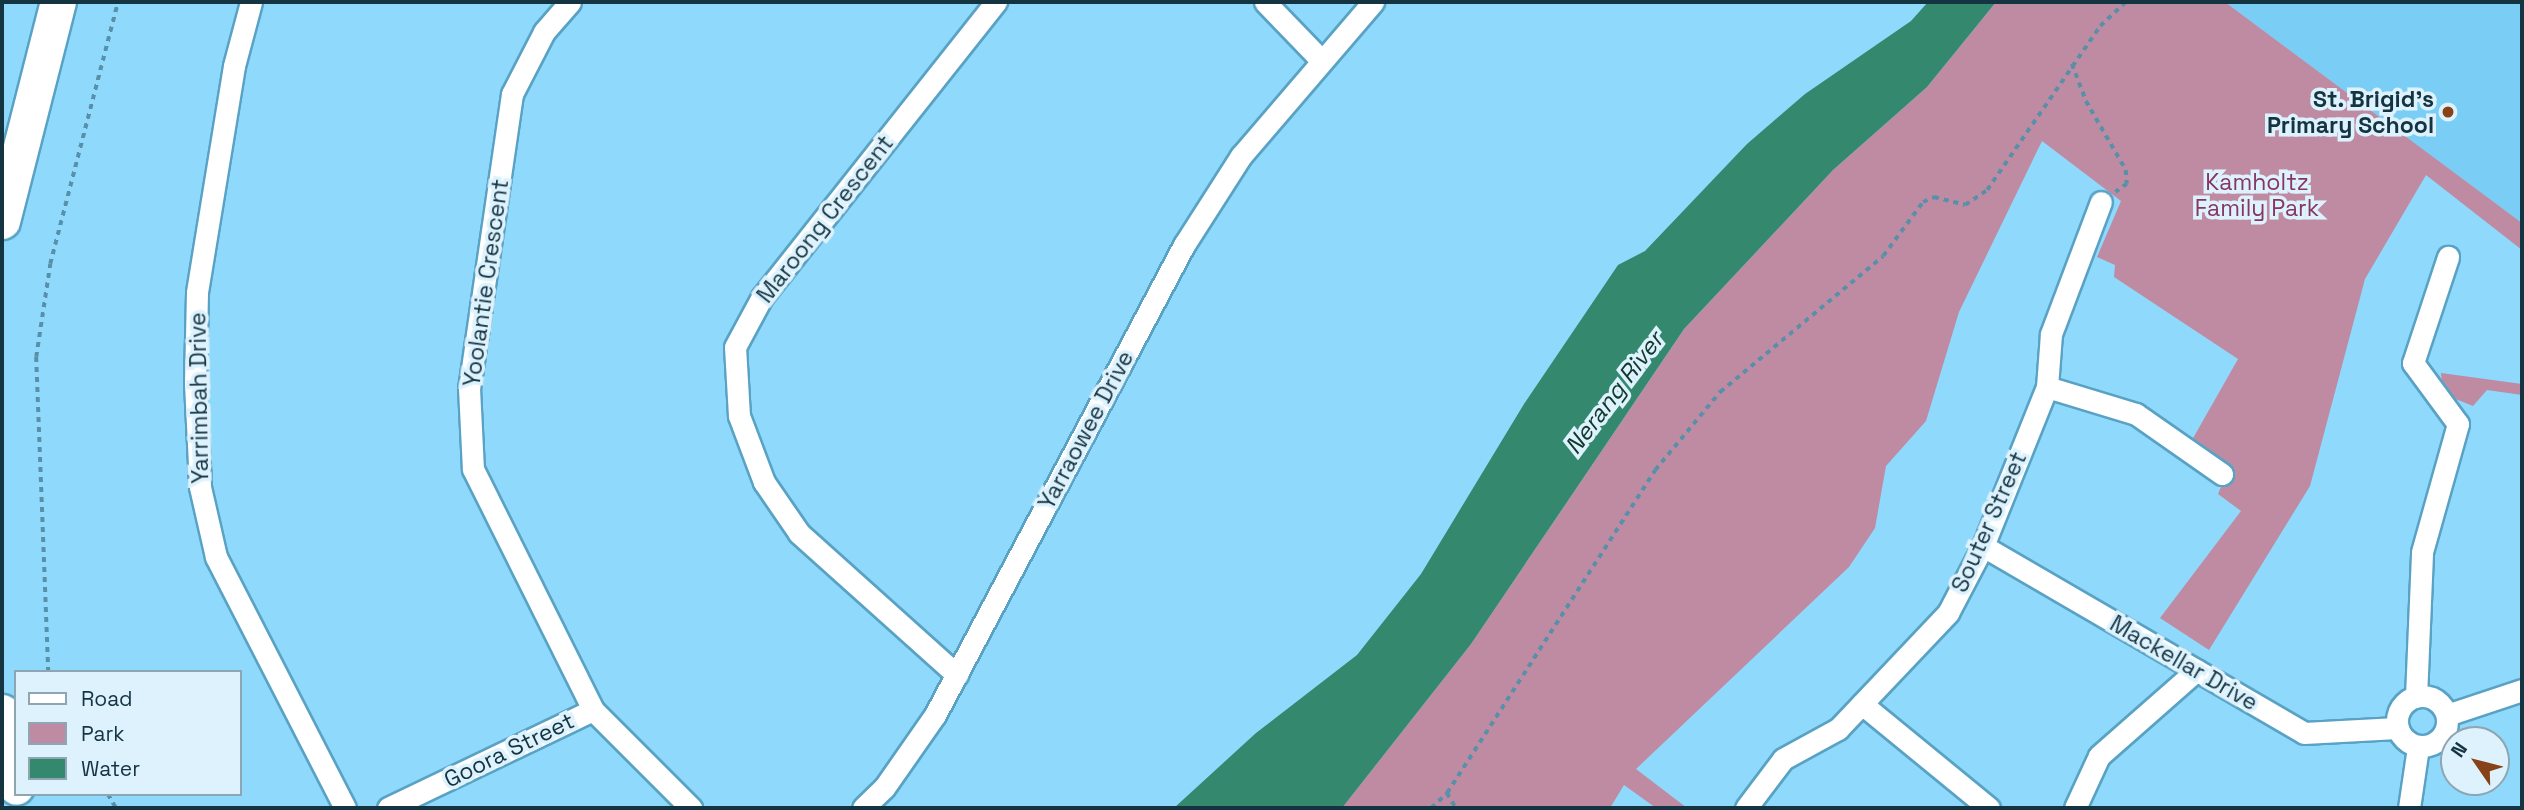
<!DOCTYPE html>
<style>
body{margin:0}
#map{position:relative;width:2524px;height:810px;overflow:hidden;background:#8fd9fc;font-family:"Space Grotesk",sans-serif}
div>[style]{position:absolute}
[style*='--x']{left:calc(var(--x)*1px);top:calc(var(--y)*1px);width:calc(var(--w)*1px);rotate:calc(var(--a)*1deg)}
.built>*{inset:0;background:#7acef5}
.green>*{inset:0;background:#be8ba2}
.water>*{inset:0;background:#33886e}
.path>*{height:3.5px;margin-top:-1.75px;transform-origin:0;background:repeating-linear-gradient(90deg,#5990a9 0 5px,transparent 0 10px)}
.roads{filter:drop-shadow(2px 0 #59a2c4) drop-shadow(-2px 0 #59a2c4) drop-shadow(0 2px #59a2c4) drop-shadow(0 -2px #59a2c4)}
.minor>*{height:21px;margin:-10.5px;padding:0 10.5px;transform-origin:10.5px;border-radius:10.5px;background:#fff}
.minor>.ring{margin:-10.5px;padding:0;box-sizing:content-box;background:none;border:21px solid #fff;border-radius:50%}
.primary>*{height:35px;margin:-17.5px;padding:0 17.5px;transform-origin:17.5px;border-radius:17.5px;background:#fff}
.dots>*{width:19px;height:19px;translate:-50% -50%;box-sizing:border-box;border:4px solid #ddf2fd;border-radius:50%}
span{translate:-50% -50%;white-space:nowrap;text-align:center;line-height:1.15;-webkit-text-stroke:7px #ddf2fd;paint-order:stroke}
.poi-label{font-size:23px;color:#153442;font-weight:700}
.right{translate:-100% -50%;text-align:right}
.park-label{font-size:23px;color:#873661}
.street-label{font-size:23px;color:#153442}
.water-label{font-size:24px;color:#11382c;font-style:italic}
.frame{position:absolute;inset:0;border:4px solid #153442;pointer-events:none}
.legend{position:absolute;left:14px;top:670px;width:228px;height:126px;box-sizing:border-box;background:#ddf2fd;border:2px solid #8da6b2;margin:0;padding:9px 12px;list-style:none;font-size:21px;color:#153442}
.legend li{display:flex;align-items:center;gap:14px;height:35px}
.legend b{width:35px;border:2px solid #8da6b2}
.north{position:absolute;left:2440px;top:726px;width:70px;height:70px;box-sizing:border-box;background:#ddf2fd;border:2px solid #8da6b2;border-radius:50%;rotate:305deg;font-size:19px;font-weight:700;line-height:28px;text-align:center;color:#153442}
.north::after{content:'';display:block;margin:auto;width:24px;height:32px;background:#874317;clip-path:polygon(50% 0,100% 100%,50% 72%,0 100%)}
</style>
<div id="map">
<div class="built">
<i style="clip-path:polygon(2225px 2px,2522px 2px,2522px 223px)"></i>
</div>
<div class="green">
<i style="clip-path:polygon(1996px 2px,2225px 2px,2522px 223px,2522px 250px,2426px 175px,2365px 279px,2310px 486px,2209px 650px,2160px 618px,2241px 511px,2218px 494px,2229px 468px,2192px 440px,2238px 359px,2114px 277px,2115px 265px,2097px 257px,2121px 201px,2042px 141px,1959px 312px,1926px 421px,1886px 466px,1875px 528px,1849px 567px,1636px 769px,1687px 808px,1656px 808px,1624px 785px,1610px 808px,1342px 808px,1471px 644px,1684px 329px,1833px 170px,1927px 87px)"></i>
<i style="clip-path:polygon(2441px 373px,2522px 384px,2522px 395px,2487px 390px,2473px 406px,2443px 394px)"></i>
</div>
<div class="water">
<i style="clip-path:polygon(1928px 2px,1996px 2px,1927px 87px,1833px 170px,1684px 329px,1471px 644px,1342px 808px,1174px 808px,1256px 733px,1357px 655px,1421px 574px,1524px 404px,1618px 265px,1645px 251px,1747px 144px,1805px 94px,1911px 21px)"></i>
</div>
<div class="path">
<i style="--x:2072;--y:64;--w:40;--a:69"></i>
<i style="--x:2086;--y:101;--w:80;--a:59.9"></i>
<i style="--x:2126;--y:170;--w:14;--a:86"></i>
<i style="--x:2127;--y:184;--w:14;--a:144"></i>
<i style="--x:48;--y:672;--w:315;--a:-92.2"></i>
<i style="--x:36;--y:357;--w:94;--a:-81.4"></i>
<i style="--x:50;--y:264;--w:271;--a:-75.5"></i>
<i style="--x:1447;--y:793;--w:17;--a:59"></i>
<i style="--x:108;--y:794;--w:16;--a:60"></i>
<i style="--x:1431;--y:808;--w:22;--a:-43"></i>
<i style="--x:1447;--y:793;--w:384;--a:-57.2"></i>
<i style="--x:1655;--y:470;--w:102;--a:-50.2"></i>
<i style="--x:1720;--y:392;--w:212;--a:-39.8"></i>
<i style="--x:1883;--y:256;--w:67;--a:-53.5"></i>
<i style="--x:1923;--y:202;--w:12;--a:-24"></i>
<i style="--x:1934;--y:197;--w:32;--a:14"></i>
<i style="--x:1965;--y:205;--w:27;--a:-34"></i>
<i style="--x:1987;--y:190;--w:199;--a:-55.4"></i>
<i style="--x:2100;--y:26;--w:35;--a:-43"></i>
</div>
<div class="roads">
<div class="minor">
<i style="--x:251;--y:2;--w:66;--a:104.9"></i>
<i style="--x:234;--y:66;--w:230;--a:99.3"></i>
<i style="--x:197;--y:293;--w:90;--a:91.3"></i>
<i style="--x:195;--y:383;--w:104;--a:87.2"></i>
<i style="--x:200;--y:487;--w:72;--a:77.1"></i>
<i style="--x:216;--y:557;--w:282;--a:62.8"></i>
<i style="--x:570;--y:2;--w:40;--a:131"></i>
<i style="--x:544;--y:32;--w:70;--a:117.3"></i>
<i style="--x:512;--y:94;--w:297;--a:98.3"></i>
<i style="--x:469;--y:388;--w:81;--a:87.2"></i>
<i style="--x:473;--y:469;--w:269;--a:63.5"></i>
<i style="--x:593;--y:710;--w:139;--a:45"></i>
<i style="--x:1265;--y:2;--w:79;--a:46"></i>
<i style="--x:2047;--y:387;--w:93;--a:16.9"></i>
<i style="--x:2136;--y:414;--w:105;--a:34.9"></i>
<i style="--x:1983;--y:546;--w:371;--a:30.2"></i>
<i style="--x:2304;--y:733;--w:93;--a:-3.1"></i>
<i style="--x:957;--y:675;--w:212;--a:-138.1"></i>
<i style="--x:799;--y:533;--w:62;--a:-124.5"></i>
<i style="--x:764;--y:482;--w:71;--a:-110.7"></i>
<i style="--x:739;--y:416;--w:69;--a:-93.3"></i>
<i style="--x:735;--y:347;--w:57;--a:-61.6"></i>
<i style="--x:762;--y:297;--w:377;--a:-51.6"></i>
<i class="ring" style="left:2397px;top:696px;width:29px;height:29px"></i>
<i style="--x:2416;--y:697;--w:145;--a:-87.6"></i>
<i style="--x:2422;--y:552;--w:133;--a:-74.3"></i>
<i style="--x:2458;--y:424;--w:76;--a:-126.4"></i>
<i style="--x:2413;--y:363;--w:112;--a:-71.7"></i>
<i style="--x:1862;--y:704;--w:164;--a:39.3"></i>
<i style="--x:2447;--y:715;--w:79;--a:-18.4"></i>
<i style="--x:388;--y:808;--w:227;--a:-25.6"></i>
<i style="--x:863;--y:808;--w:29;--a:-44"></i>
<i style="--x:884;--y:788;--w:89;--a:-55.1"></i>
<i style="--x:935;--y:715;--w:532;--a:-62.09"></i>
<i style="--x:1184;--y:245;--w:106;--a:-57.4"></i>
<i style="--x:1241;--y:156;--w:203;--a:-49.4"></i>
<i style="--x:1746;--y:808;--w:61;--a:-52.9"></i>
<i style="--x:1783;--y:759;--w:63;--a:-28.6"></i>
<i style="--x:1838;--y:729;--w:160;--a:-46.5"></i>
<i style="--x:1948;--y:613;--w:76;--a:-62.4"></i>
<i style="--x:1983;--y:546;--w:171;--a:-68.1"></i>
<i style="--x:2047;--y:387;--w:53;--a:-85.7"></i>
<i style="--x:2051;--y:334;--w:141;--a:-69.3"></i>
<i style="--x:2075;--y:808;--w:57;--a:-65.2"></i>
<i style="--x:2099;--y:756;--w:130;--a:-41.3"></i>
<i style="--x:2409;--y:808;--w:62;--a:-81.6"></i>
</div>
<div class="primary">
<i style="--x:2;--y:221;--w:226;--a:-75.7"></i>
<i style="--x:2;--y:712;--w:76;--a:79.4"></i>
</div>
</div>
<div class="dots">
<i style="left:2448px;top:112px;background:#874317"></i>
</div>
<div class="poi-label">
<span class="right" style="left:2434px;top:112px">St. Brigid's<br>Primary School</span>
</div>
<div class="park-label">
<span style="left:2257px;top:195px">Kamholtz<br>Family Park</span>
</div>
<div class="street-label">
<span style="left:825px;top:219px;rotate:-52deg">Maroong Crescent</span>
<span style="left:486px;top:283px;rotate:-82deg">Yoolantie Crescent</span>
<span style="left:199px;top:398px;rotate:-91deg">Yarrimbah Drive</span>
<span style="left:1086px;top:430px;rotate:-62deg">Yarraowee Drive</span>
<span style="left:1989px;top:522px;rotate:-66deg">Souter Street</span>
<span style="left:2184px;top:663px;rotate:30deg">Mackellar Drive</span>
<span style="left:509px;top:750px;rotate:-26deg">Goora Street</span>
</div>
<div class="water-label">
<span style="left:1614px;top:393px;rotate:-53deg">Nerang River</span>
</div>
<div class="frame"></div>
<ul class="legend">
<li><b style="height:9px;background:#fff"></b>Road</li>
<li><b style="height:19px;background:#be8ba2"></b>Park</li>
<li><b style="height:19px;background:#33886e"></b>Water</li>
</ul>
<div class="north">N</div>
</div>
